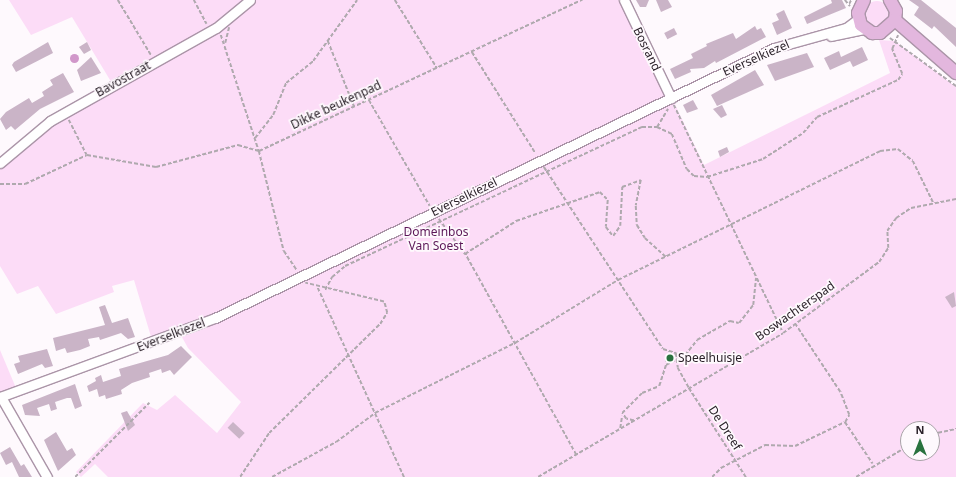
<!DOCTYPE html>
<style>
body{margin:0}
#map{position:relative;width:956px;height:477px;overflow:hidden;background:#fef9fd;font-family:"Noto Sans",sans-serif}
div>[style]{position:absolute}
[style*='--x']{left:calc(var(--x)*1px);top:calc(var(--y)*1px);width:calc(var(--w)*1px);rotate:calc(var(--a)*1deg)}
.green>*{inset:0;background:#fcdcf7}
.round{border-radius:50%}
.water>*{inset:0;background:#d197ca}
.building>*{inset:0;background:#cab4c7;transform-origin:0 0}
.path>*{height:1.5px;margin-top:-0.75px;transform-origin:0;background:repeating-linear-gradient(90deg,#afa9ae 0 4px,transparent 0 6px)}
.roads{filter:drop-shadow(1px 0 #ab95a8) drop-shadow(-1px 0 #ab95a8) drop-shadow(0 1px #ab95a8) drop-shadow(0 -1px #ab95a8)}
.minor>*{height:9px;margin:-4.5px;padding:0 4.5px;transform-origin:4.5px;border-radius:4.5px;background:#fff}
.major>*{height:12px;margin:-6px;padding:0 6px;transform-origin:6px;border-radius:6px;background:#e3b7de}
.dots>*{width:11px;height:11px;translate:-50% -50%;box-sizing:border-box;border:2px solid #fef9fd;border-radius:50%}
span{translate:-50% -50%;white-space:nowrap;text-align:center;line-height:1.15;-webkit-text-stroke:3.5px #fef9fd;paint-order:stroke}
.street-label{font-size:12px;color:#2a2129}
.park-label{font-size:12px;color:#5c1758}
.poi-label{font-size:12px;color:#2a2129}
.left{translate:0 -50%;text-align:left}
.north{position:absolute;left:900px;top:421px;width:40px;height:40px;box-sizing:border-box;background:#fef9fd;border:1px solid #a9a3a8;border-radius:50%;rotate:0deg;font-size:11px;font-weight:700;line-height:16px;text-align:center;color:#2a2129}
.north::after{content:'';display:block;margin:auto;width:14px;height:18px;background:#29723f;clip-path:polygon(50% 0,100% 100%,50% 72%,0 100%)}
</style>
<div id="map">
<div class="green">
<i style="clip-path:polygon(evenodd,9px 0,625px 0,704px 165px,890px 73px,879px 40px,895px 41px,956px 87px,956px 477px,108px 477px,95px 464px,81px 477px,76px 472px,143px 403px,157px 410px,175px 395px,217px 433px,241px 402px,188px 348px,178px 330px,152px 340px,134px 280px,112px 286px,114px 292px,56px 314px,38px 286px,17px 294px,0 266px,0 166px,40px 131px,110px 90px,110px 80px,72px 17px,31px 35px,9px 0,908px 429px,932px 429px,932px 453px,908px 453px,908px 429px)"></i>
<i class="round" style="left:864px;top:1px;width:26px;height:26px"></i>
<i style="clip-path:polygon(0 350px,16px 388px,0 393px)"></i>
</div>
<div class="water">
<i class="round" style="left:69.5px;top:53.5px;width:9px;height:9px"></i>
</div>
<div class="building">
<i style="clip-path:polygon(636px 0,649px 0,646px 7px,640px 7px)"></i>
<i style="clip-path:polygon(656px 0,668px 0,672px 7px,661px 12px)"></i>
<i style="clip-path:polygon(831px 0,842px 0,846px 8px,807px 24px,804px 17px,832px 3px)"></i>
<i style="clip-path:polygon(909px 0,921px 0,956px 28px,956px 47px,934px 26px,932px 29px,914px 15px,919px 7px)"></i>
<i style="clip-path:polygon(784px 10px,792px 28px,777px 35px,772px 23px,779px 20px,776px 14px)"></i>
<i style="clip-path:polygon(755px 26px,757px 30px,761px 28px,766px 37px,716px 63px,715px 61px,704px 68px,690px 69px,691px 72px,675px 79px,670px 69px,693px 58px,691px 54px,707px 46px,706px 44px,733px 33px,736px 39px)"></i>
<i style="left:674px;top:28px;width:7px;height:11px;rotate:63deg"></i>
<i style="clip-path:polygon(48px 42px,53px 53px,16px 72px,12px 65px,14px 62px)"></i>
<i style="clip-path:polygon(87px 42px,91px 50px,84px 54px,79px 47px)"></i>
<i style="clip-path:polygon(862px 47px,868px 60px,853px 67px,850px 61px,830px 70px,824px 58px,839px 51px,841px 57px)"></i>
<i style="clip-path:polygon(807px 53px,814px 67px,775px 81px,767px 65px)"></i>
<i style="clip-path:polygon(91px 57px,101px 73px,81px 81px,77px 70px)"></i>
<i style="clip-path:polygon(755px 70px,764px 85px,717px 106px,711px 95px)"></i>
<i style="clip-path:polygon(63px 73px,74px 92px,40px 109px,15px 130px,11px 126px,6px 130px,0 119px,6px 112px,29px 98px,32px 103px,44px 96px,42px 92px,53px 85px,50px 80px)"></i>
<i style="clip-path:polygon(693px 100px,698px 109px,687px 113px,683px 105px)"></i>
<i style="clip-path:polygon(722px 105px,727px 115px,721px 118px,713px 109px)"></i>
<i style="clip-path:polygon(727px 147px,729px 152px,720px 157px,718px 151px)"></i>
<i style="clip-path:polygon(954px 292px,956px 306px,952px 308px,945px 297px)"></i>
<i style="clip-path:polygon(105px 305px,112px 323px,128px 318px,135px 337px,128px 339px,121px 333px,100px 340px,99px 337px,88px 339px,90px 346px,80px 350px,67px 353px,65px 348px,56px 351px,53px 338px,105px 325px,99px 307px)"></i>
<i style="clip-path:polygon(181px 346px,192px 357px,174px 375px,170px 370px,162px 373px,161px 369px,149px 373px,150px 377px,132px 383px,121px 390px,122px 394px,106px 399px,105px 395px,99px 397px,97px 389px,89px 392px,87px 386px,96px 381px,95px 378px,101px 375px,103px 382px,121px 376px,119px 369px,168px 355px)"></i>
<i style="clip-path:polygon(47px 349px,53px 366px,45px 368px,42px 364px,18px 374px,14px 364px,20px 362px,18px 356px)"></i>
<i style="clip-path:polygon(675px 353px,674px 359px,665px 362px,666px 357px)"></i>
<i style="clip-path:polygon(75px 384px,82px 406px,75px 409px,71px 398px,67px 398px,55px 402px,57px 409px,51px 411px,49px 404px,37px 408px,40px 416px,25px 415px,22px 405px)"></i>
<i style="clip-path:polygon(127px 411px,135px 425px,128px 431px,121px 413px)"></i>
<i style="left:233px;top:422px;width:16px;height:8px;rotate:43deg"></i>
<i style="clip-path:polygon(56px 432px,67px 451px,72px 448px,76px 455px,58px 471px,44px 440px)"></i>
<i style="clip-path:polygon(10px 447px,21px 466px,24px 464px,32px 477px,19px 477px,12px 462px,6px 465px,0 453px)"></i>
</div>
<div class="path">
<i style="--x:118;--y:0;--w:64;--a:59"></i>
<i style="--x:194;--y:0;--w:27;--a:62"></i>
<i style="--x:395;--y:0;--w:80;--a:58.3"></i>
<i style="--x:845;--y:0;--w:8;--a:50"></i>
<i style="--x:849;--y:4;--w:4;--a:-63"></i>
<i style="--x:221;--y:35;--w:122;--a:71.9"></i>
<i style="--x:259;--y:151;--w:103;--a:76"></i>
<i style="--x:284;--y:251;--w:23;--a:56"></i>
<i style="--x:890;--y:38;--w:82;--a:36"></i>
<i style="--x:328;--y:41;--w:70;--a:68.2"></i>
<i style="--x:225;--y:43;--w:16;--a:-76"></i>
<i style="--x:472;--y:52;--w:120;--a:57.9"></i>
<i style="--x:369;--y:100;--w:122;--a:60.1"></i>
<i style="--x:674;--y:105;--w:252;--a:64.4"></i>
<i style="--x:69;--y:120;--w:39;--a:63"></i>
<i style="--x:657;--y:127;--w:21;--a:-59"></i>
<i style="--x:255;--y:138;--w:29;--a:-52"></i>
<i style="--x:273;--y:115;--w:35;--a:-68"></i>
<i style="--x:286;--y:83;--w:35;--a:-39"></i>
<i style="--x:313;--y:61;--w:75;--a:-54.2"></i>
<i style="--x:259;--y:151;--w:357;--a:-25.1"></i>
<i style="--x:544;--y:167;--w:217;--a:56.8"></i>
<i style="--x:663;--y:349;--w:14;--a:17"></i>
<i style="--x:676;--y:353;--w:15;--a:82"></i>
<i style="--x:678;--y:368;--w:23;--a:61"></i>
<i style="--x:689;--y:388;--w:106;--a:57.4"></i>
<i style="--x:0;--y:184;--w:25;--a:0"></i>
<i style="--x:25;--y:184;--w:68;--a:-25.1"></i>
<i style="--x:87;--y:155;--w:70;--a:9.9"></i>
<i style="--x:156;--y:167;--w:85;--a:-15"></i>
<i style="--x:238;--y:145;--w:22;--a:16"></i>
<i style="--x:439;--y:219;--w:44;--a:53.4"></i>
<i style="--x:318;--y:288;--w:208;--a:65.5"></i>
<i style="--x:325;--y:290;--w:15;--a:-62"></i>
<i style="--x:332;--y:277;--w:17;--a:-40"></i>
<i style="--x:345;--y:266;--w:328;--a:-25.1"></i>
<i style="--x:642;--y:127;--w:15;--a:0"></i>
<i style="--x:657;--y:127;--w:17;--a:25"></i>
<i style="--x:672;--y:134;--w:38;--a:67"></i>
<i style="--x:687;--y:169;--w:10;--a:45"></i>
<i style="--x:694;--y:176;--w:13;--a:4"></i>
<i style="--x:707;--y:177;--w:59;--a:-17.8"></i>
<i style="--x:763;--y:159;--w:48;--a:-33"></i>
<i style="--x:803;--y:133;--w:21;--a:-49"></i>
<i style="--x:817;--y:117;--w:89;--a:-24.6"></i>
<i style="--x:898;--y:80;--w:7;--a:-56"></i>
<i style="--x:902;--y:74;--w:27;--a:-112"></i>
<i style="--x:892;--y:49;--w:15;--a:-67"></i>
<i style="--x:634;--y:421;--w:8;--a:-166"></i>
<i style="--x:626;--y:419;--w:7;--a:-124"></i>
<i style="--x:622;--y:413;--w:28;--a:-45"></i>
<i style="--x:642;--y:393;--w:18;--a:-22"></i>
<i style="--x:659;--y:386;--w:22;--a:-72"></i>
<i style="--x:666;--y:365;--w:21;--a:-28"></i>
<i style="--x:685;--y:355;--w:19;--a:-51"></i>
<i style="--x:697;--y:340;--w:38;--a:-30"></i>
<i style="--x:730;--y:321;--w:9;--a:13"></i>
<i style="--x:739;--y:323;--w:23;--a:-52"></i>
<i style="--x:753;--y:305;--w:27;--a:-84"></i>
<i style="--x:845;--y:422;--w:50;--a:56.3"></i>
<i style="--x:620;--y:428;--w:12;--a:-81"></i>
<i style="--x:932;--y:434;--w:25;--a:-12"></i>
<i style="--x:576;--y:455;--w:230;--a:-118.9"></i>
<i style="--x:465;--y:254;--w:61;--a:-32.9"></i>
<i style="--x:516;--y:221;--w:89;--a:-19"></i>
<i style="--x:600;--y:192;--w:11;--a:45"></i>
<i style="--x:608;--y:200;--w:27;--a:94"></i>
<i style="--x:606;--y:227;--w:11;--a:52"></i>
<i style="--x:613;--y:236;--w:12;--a:-55"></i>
<i style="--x:620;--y:226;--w:39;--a:-87"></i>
<i style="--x:622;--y:187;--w:20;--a:-20"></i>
<i style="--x:641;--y:180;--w:26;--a:101"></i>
<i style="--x:636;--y:206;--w:19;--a:87"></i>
<i style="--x:637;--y:225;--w:15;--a:58"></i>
<i style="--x:645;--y:238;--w:28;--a:42"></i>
<i style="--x:75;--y:477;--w:105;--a:-45"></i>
<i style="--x:240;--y:477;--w:53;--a:-56.6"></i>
<i style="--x:269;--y:433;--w:156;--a:-44.5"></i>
<i style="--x:380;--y:324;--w:13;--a:-58"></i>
<i style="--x:387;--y:313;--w:11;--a:-105"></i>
<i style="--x:384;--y:302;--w:81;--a:-166.5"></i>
<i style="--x:272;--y:477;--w:73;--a:-28.7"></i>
<i style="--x:336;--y:442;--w:49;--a:-36.6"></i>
<i style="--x:375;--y:413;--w:157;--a:-26.6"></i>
<i style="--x:515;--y:343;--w:121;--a:-31.5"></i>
<i style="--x:618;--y:280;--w:292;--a:-26.2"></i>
<i style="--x:880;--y:151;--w:18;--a:-6"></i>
<i style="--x:898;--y:149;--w:19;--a:39"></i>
<i style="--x:913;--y:161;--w:46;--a:64"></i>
<i style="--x:538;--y:477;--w:284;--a:-30.4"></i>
<i style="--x:783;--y:333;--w:119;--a:-36.5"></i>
<i style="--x:879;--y:262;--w:17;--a:-57"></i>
<i style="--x:888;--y:248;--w:17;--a:-93"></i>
<i style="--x:887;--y:231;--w:16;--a:-55"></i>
<i style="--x:896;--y:218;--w:18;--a:-34"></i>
<i style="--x:911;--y:208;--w:46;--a:-11.3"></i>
<i style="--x:712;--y:477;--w:13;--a:-45"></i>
<i style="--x:721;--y:468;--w:50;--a:-27.6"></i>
<i style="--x:765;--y:445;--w:30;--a:2"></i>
<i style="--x:795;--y:446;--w:55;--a:-25.6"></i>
<i style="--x:845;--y:422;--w:8;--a:-60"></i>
<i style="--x:849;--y:415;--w:25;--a:-111"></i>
<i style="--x:840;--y:392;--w:82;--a:-123.5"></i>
<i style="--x:856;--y:477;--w:61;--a:-30.8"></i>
</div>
<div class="roads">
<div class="minor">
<i style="--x:624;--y:0;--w:109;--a:64.4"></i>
<i style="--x:831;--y:36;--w:35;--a:-12"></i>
<i style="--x:0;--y:163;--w:65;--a:-40"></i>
<i style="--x:50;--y:121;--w:190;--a:-29.3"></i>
<i style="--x:216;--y:28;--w:44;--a:-39.5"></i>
<i style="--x:0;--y:397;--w:229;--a:-20.2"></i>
<i style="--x:215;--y:318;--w:621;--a:-25.78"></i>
<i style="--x:774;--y:48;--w:75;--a:-15.5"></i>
<i style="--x:846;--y:28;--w:15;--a:-37"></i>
<i style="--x:1;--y:397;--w:92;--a:60.1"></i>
</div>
<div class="major">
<i style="--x:864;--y:0;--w:14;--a:115"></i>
<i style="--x:858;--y:13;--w:12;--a:76"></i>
<i style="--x:861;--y:25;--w:14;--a:36"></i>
<i style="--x:872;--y:33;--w:8;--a:0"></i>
<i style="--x:880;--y:33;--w:20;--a:-41"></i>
<i style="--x:895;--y:20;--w:9;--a:-84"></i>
<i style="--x:896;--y:11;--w:13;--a:-119"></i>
<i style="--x:895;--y:20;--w:81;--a:41"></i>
</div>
</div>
<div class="dots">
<i style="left:670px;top:358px;background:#29723f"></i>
</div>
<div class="street-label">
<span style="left:647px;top:49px;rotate:64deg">Bosrand</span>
<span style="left:756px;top:58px;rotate:-24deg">Everselkiezel</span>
<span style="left:123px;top:79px;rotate:-29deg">Bavostraat</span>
<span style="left:336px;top:105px;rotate:-25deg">Dikke beukenpad</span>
<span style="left:464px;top:197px;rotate:-26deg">Everselkiezel</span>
<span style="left:795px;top:311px;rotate:-35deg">Boswachterspad</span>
<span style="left:171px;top:335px;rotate:-21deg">Everselkiezel</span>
<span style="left:725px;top:428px;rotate:57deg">De Dreef</span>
</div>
<div class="park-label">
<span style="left:436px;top:239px">Domeinbos<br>Van Soest</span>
</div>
<div class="poi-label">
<span class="left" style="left:678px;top:358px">Speelhuisje</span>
</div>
<div class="north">N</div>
</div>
